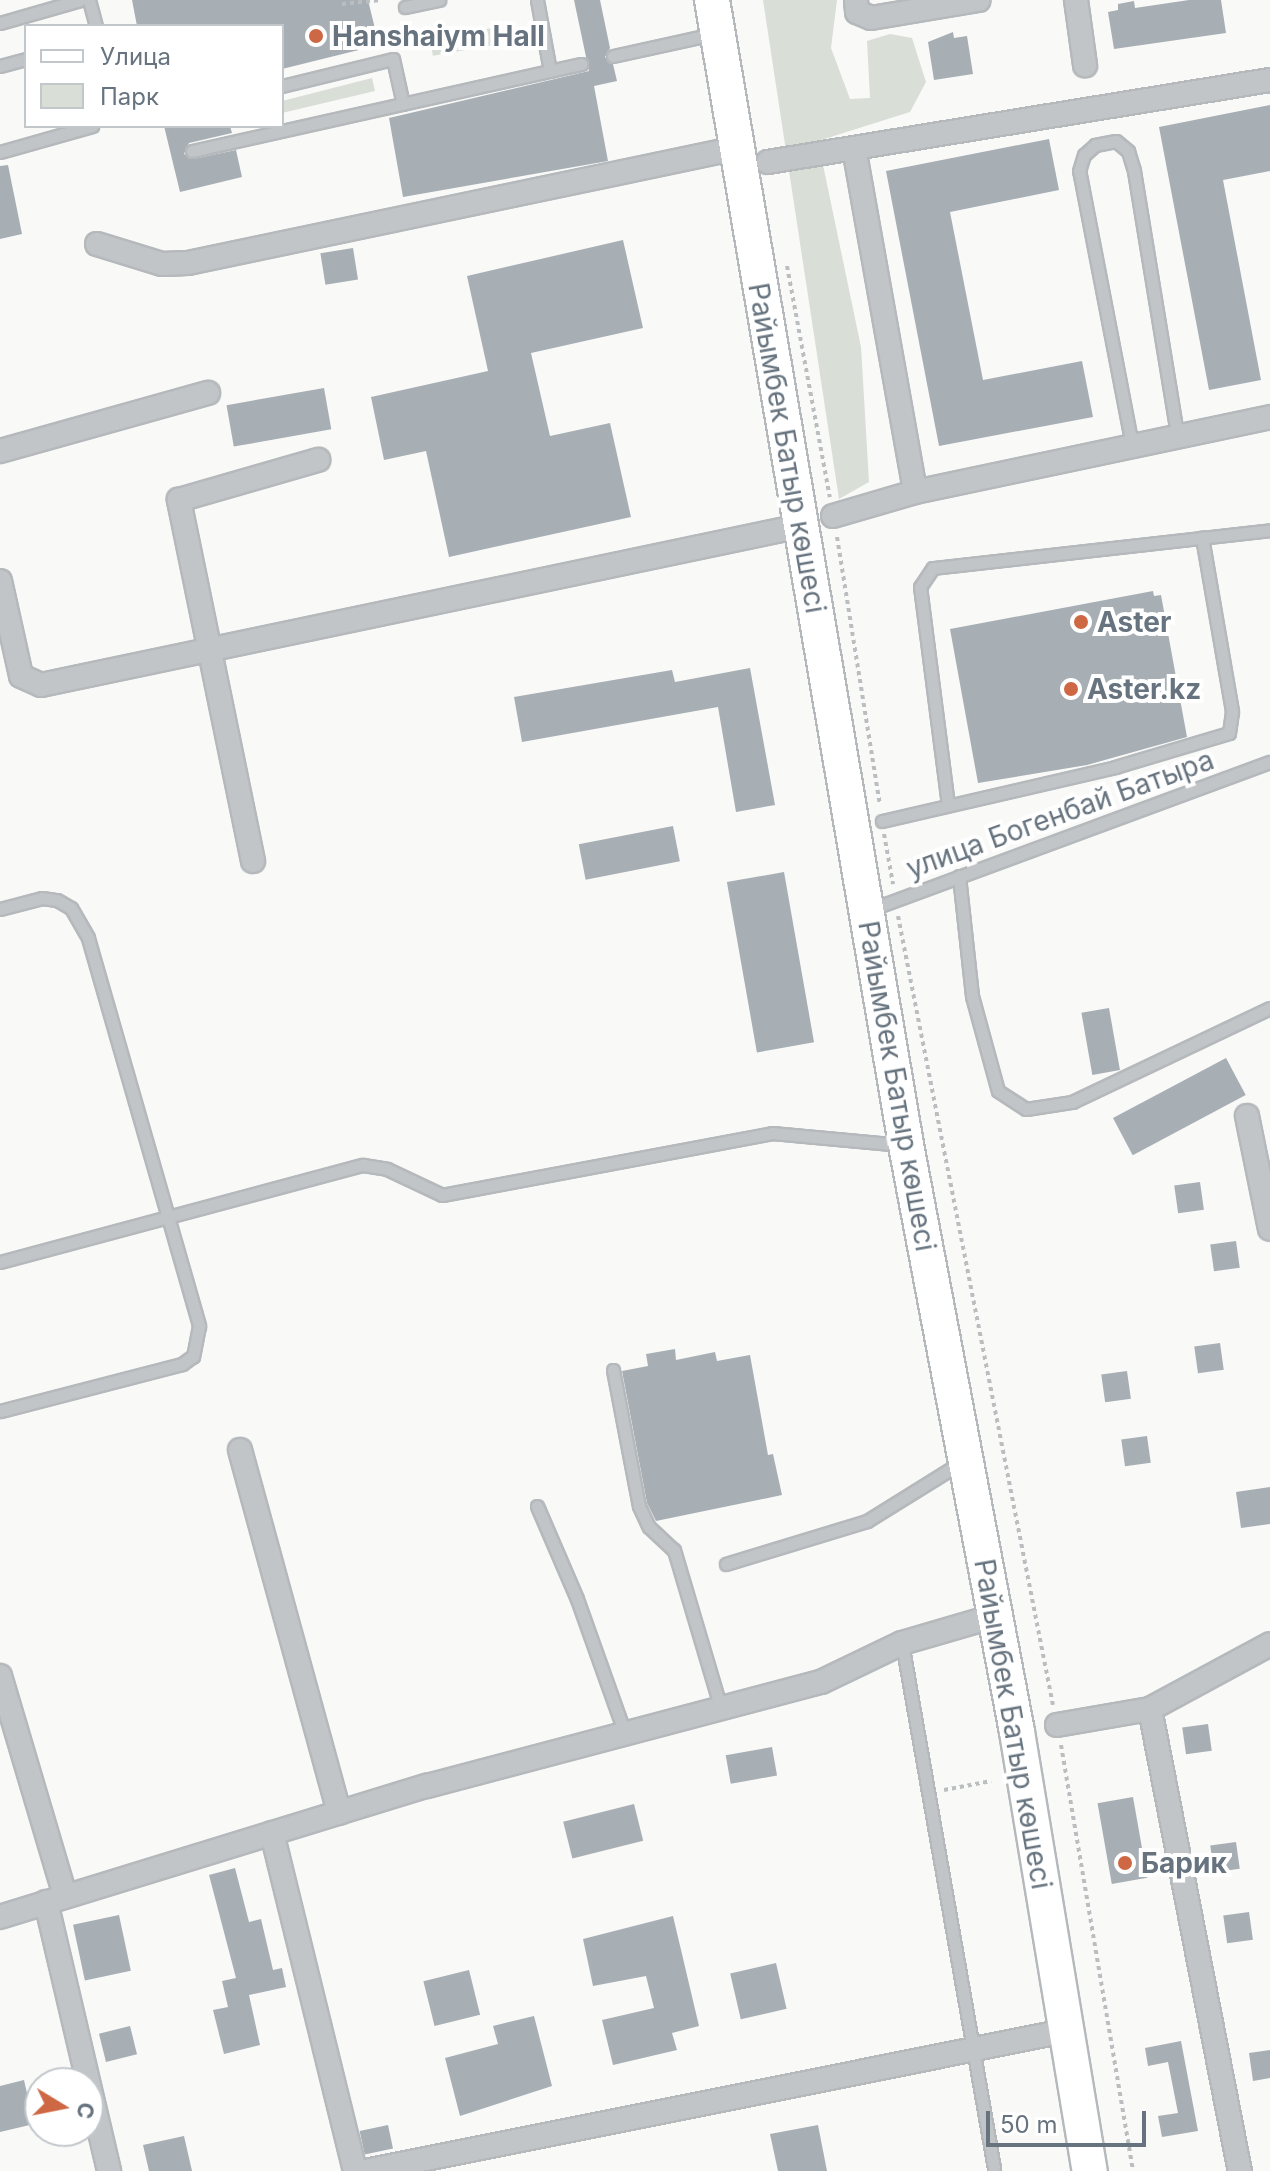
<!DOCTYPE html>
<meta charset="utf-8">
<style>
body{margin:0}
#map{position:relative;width:1270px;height:2171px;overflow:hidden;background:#f9f9f8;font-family:Inter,sans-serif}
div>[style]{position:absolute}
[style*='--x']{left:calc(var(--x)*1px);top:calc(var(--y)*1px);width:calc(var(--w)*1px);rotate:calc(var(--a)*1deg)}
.green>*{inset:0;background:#d9ded7;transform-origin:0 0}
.building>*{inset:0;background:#a7aeb4;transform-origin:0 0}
.path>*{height:4px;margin-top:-2px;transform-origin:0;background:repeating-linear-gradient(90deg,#bbbec0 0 4px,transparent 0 8px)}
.roads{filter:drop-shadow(2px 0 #b5b9bc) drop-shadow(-2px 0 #b5b9bc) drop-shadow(0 2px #b5b9bc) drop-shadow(0 -2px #b5b9bc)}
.lane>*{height:11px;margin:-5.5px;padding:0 5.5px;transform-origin:5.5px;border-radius:5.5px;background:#c1c5c8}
.street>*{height:22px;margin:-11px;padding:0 11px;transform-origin:11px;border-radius:11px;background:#c1c5c8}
.primary>*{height:34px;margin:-17px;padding:0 17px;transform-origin:17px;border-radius:17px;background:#fff}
.dots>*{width:22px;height:22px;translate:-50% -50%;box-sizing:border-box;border:4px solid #fff;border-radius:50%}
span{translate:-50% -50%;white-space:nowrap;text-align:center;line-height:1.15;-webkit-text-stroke:8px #fff;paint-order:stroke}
.poi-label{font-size:28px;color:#67747f;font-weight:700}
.left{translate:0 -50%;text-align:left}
.street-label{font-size:28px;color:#67747f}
.legend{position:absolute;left:24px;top:24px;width:260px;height:104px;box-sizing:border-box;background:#fff;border:2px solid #c2c7cc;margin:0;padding:10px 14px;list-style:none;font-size:24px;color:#67747f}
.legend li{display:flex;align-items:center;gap:16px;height:40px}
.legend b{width:40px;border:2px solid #c2c7cc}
.north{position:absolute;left:24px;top:2067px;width:80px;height:80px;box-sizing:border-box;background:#fff;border:2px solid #c2c7cc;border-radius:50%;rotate:100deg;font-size:22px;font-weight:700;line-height:32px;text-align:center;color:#67747f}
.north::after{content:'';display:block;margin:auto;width:28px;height:36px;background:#ce6743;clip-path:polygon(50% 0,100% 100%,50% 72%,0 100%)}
.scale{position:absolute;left:986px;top:2111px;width:160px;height:36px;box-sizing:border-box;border:4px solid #67747f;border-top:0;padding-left:10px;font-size:24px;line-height:28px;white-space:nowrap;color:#67747f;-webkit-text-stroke:6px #fff;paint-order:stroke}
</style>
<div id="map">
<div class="green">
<i style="clip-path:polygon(763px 0,837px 0,831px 48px,850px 99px,870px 98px,867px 41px,890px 34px,912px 38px,926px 82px,910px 112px,818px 141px,861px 347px,869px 482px,839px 499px)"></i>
<i style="left:492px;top:28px;width:17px;height:63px;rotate:80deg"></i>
<i style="clip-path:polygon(372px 78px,375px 91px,282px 113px,282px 101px)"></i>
</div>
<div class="building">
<i style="clip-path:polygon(132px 0,368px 0,379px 45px,282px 69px,282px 26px,137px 26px)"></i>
<i style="clip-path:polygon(574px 0,600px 0,610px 48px,605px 57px,613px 64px,617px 81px,594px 86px,608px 161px,403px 197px,389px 118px,589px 71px)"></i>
<i style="clip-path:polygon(1189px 0,1221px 0,1226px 33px,1114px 49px,1108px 12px,1118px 10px,1118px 4px,1134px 1px,1135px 8px)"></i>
<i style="clip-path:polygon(953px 32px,954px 38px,967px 36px,973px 74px,934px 80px,928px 42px)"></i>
<i style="clip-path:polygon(1270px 105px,1270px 171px,1223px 180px,1261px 380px,1209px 390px,1159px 127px)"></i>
<i style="clip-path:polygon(164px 126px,230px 126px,232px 133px,189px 143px,184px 154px,193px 159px,236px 150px,242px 177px,180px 192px)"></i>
<i style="clip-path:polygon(1049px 139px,1059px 190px,950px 212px,983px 380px,1082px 361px,1093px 417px,939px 446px,886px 171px)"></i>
<i style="clip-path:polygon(8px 165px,22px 234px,0 239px,0 166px)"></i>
<i style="clip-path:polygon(623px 240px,643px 328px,531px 353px,550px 436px,610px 423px,631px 517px,449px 557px,426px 451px,384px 460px,371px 397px,488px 371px,467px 276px)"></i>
<i style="left:353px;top:248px;width:32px;height:33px;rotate:81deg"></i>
<i style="left:324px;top:388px;width:42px;height:99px;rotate:80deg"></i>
<i style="clip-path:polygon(1153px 591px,1154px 596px,1161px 595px,1187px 737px,1087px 765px,978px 783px,950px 629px)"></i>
<i style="clip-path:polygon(750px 668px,775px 805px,736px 812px,718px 707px,522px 742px,514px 697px,672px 670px,675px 682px)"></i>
<i style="left:673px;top:826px;width:36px;height:96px;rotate:79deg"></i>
<i style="left:784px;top:872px;width:173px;height:58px;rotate:80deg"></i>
<i style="left:1109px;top:1008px;width:63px;height:28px;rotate:80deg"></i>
<i style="left:1226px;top:1058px;width:42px;height:128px;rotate:62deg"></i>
<i style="left:1200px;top:1182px;width:28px;height:26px;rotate:82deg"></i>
<i style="left:1236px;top:1241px;width:27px;height:26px;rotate:82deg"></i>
<i style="left:1220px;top:1343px;width:27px;height:26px;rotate:82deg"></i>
<i style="clip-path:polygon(675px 1349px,676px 1360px,715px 1352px,717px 1361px,750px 1355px,768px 1455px,773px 1454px,782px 1495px,656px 1521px,647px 1503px,622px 1371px,648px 1366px,646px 1354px)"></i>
<i style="left:1127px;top:1371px;width:28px;height:26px;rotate:82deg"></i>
<i style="left:1147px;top:1436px;width:27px;height:26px;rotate:82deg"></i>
<i style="clip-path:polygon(1270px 1487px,1270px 1524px,1241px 1528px,1236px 1492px)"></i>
<i style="left:1208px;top:1724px;width:27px;height:26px;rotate:82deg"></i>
<i style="left:772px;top:1747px;width:29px;height:47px;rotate:80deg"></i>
<i style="left:1133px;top:1797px;width:82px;height:36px;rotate:80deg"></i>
<i style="left:634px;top:1804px;width:38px;height:73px;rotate:76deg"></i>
<i style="left:1236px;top:1842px;width:27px;height:26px;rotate:82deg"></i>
<i style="clip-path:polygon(235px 1868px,249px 1922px,261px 1919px,273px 1970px,282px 1968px,286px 1987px,249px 1995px,260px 2045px,224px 2054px,213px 2010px,228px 2007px,222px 1981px,236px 1978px,209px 1875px)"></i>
<i style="left:1249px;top:1912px;width:28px;height:26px;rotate:82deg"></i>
<i style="left:119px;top:1915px;width:57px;height:47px;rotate:78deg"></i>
<i style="clip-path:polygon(673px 1916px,699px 2026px,672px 2033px,677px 2050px,613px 2065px,602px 2020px,654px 2008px,646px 1976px,593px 1986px,583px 1939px)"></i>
<i style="left:776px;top:1963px;width:47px;height:47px;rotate:77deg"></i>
<i style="left:469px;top:1970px;width:46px;height:47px;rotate:76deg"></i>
<i style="clip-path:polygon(534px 2016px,552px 2086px,460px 2116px,445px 2058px,498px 2044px,493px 2026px)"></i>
<i style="left:130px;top:2026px;width:29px;height:32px;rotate:76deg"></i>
<i style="clip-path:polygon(1181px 2041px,1198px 2131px,1162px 2137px,1158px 2116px,1178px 2113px,1168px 2062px,1148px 2066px,1145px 2048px)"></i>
<i style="clip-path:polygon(1270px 2050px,1270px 2078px,1253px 2081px,1249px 2053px)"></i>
<i style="clip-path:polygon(24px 2080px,34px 2124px,0 2132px,0 2086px)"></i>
<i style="left:388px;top:2125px;width:24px;height:29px;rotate:78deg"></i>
<i style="clip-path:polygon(818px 2125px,827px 2171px,778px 2171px,770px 2134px)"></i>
<i style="clip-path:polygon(184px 2136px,192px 2171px,149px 2171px,143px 2145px)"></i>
</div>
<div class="path">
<i style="--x:342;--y:4;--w:39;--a:-6"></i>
<i style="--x:787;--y:266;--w:235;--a:79.5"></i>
<i style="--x:837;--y:537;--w:271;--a:80.9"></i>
<i style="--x:884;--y:834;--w:51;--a:79.8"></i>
<i style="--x:898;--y:916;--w:804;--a:78.89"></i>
<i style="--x:1061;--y:1745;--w:432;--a:80.4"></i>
<i style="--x:944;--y:1790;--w:48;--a:-10.8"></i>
</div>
<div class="roads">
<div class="lane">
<i style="--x:89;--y:0;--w:27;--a:75"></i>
<i style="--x:537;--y:0;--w:72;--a:79.6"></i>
<i style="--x:405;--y:7;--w:35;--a:-12"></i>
<i style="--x:0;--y:23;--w:83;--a:-16"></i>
<i style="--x:613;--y:56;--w:102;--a:-12.4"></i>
<i style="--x:0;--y:66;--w:27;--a:-15"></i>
<i style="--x:282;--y:86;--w:114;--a:-13.7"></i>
<i style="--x:393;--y:59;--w:46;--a:77.5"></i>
<i style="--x:192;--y:151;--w:399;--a:-12.6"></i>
<i style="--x:0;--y:152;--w:96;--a:-15.8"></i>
<i style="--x:1132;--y:445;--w:279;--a:-100.9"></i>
<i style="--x:1079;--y:171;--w:17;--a:-73"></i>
<i style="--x:1084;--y:155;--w:15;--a:-42"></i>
<i style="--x:1095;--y:145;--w:21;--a:-11"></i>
<i style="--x:1116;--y:141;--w:16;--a:40"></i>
<i style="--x:1128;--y:151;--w:21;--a:73"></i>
<i style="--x:1134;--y:171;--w:267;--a:80.7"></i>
<i style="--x:948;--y:805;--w:220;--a:-97.3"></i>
<i style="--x:920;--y:587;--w:23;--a:-56"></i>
<i style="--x:933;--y:568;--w:339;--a:-6.4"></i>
<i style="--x:882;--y:821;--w:239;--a:-13"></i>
<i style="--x:1115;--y:767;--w:119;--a:-16.6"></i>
<i style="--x:1229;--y:733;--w:22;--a:-82"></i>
<i style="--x:1232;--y:711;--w:176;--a:-99.8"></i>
<i style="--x:959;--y:876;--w:121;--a:83.8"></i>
<i style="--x:972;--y:996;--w:98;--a:74.7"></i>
<i style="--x:998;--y:1091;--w:33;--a:33"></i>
<i style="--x:1026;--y:1109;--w:47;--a:-8.7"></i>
<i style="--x:1072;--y:1102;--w:219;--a:-25.4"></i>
<i style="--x:0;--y:909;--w:43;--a:-14.7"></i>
<i style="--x:42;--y:898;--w:15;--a:8"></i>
<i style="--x:57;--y:900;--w:16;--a:30"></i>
<i style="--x:71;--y:908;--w:34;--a:60"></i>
<i style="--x:88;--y:938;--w:404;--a:74"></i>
<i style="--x:199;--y:1326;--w:31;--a:101"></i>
<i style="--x:193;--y:1356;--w:14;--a:144"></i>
<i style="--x:182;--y:1364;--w:188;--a:165.5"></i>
<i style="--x:872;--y:909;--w:424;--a:-20.3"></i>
<i style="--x:0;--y:1262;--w:376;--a:-15"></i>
<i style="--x:363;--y:1165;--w:24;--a:9"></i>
<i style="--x:387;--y:1169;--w:61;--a:25.3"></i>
<i style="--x:442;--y:1195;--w:336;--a:-10.6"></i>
<i style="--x:772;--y:1133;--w:130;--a:5.3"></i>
<i style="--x:613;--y:1370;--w:138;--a:79.2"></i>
<i style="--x:639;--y:1506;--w:23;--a:65"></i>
<i style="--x:649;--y:1527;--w:34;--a:43"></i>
<i style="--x:674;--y:1550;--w:166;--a:73.5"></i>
<i style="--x:537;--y:1506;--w:101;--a:66.7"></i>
<i style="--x:577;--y:1599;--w:143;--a:70.4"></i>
<i style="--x:726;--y:1564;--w:147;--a:-17"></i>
<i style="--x:867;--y:1521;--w:110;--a:-31.9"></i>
<i style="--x:902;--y:1643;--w:533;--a:80.06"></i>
</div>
<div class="street">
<i style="--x:856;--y:0;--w:12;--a:85"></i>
<i style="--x:857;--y:12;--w:15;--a:23"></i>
<i style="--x:871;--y:18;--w:109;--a:-9.5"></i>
<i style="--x:1076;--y:0;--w:66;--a:82.1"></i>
<i style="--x:854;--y:148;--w:349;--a:79.9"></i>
<i style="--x:768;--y:162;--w:509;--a:-9.28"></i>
<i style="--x:97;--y:244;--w:68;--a:17.1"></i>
<i style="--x:162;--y:264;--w:26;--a:-2"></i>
<i style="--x:188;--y:263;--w:561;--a:-11.83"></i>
<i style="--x:0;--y:451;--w:216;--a:-15.6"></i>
<i style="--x:833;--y:516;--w:85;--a:-16.3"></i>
<i style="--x:915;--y:492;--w:363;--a:-11.9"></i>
<i style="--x:0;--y:581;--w:97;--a:77.5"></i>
<i style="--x:21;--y:676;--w:22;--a:24"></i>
<i style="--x:41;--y:685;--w:775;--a:-11.83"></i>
<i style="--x:253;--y:861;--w:369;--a:-101.6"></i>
<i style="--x:179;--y:500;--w:145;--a:-16.1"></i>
<i style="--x:1247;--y:1116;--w:115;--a:78.5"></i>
<i style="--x:240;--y:1450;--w:376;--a:74.7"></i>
<i style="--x:0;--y:1676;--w:229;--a:73.5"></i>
<i style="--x:1150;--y:1709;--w:471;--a:79"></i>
<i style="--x:1057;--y:1725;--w:94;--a:-9.8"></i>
<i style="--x:1150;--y:1709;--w:136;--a:-28.4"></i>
<i style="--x:272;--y:1833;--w:348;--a:76.2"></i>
<i style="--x:46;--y:1902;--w:276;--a:76.8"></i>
<i style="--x:0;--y:1917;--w:447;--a:-17.1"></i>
<i style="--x:427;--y:1786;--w:407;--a:-14.8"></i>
<i style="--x:821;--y:1682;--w:90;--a:-25.7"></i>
<i style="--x:902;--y:1643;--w:97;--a:-16.2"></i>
<i style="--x:366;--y:2171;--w:713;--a:-11.33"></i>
</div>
<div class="primary">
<i style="--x:712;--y:0;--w:1161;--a:80.38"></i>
<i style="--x:906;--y:1145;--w:597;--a:79.29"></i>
<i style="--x:1017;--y:1732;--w:445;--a:80.6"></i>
</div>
</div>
<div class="dots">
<i style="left:316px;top:36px;background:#ce6743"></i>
<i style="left:1081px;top:622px;background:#ce6743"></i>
<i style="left:1071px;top:689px;background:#ce6743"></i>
<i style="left:1125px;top:1863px;background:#ce6743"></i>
</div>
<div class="poi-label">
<span class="left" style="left:332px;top:36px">Hanshaiym Hall</span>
<span class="left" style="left:1097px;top:622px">Aster</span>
<span class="left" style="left:1087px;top:689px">Aster.kz</span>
<span class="left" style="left:1141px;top:1863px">Барик</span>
</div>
<div class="street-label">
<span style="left:787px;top:448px;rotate:80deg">Райымбек Батыр көшесі</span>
<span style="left:1060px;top:814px;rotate:-20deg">улица Богенбай Батыра</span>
<span style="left:897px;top:1086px;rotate:80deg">Райымбек Батыр көшесі</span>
<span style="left:1013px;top:1724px;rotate:80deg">Райымбек Батыр көшесі</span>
</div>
<ul class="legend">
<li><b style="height:10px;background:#fff"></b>Улица</li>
<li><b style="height:22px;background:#d9ded7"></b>Парк</li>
</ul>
<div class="north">С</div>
<div class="scale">50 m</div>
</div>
